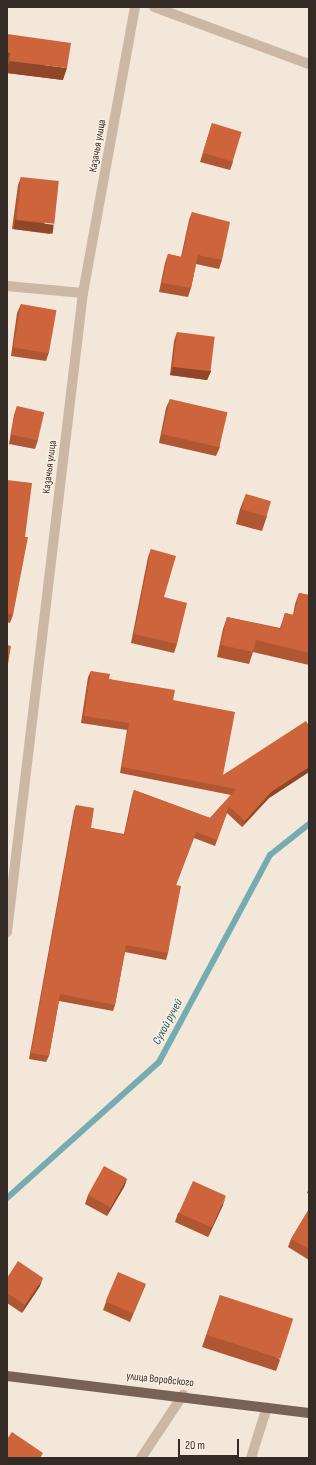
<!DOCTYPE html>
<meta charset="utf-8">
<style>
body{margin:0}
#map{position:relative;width:316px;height:1465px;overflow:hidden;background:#f2e7d8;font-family:"Sofia Sans Condensed",sans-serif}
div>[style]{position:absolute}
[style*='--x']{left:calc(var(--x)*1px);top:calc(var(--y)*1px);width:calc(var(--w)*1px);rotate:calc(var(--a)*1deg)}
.stream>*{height:6px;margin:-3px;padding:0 3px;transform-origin:3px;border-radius:3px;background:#75acb1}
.service>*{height:10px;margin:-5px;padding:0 5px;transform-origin:5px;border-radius:5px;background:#cbb7a3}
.minor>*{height:10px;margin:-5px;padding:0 5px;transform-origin:5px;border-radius:5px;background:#cbb7a3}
.primary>*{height:10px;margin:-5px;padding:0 5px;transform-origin:5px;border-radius:5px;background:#786256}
.wall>*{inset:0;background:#b05633}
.shaded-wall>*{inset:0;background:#904629;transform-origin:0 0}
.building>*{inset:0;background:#cd643b;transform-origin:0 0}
span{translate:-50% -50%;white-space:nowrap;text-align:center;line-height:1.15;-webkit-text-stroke:3px #faf1e4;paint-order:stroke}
.street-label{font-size:11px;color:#352b26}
.water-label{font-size:12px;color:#195259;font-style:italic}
.frame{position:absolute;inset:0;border:8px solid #352b26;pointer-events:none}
.scale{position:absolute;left:178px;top:1439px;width:61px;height:18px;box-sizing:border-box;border:2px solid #352b26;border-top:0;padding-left:5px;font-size:12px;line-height:14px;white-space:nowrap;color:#352b26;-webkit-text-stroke:3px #faf1e4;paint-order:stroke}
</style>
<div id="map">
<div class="stream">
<i style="--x:7;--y:1198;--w:204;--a:-41.8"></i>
<i style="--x:159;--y:1062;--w:235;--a:-61.8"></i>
<i style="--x:270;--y:855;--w:50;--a:-38.5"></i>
</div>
<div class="service">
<i style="--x:7;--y:286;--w:76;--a:5.3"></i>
<i style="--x:141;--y:1458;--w:76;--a:-56.3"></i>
</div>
<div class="minor">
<i style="--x:154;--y:7;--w:165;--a:20.2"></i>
<i style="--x:7;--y:932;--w:644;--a:-83.22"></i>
<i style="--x:83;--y:293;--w:291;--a:-79.7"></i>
<i style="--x:251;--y:1458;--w:53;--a:-72.6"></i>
</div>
<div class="primary">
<i style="--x:7;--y:1376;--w:304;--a:7"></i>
</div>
<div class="wall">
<i style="clip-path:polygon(7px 34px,63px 80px,7px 73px)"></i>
<i style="clip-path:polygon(212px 123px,233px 162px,230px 170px,200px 162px)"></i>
<i style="clip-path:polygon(21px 177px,50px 234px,12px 229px,18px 185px)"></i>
<i style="clip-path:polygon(192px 212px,222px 260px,219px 269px,196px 264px,191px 288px,188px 297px,159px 292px,165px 263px,168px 254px,181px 257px,189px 220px)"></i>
<i style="clip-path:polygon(21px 304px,49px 352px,46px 361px,11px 356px,17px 313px)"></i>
<i style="clip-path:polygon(177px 332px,211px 371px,207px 380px,170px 375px,174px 341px)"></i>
<i style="clip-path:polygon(170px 399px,220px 447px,216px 456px,159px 443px,166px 408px)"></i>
<i style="clip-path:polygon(17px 406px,38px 440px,35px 449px,9px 444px,14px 415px)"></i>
<i style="clip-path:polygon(7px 480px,13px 615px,10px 623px,7px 622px)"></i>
<i style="clip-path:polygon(246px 494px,267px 516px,262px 531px,236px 524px,240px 509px)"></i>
<i style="clip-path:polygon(151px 549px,177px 644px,174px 653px,131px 643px,148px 557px)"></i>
<i style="clip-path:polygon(299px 593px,309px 595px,309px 665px,253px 652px,249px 664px,217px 657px,223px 629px,227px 617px,280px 628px,285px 613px,293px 615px,295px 604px)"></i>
<i style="clip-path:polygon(91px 671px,109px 679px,173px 700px,223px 775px,309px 726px,309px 772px,269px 798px,242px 827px,227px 813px,215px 846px,194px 838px,176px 885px,168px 953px,166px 960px,125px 952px,115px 1005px,113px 1011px,59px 1001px,49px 1056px,46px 1062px,29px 1059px,74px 811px,76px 805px,91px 828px,124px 834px,132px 796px,134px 790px,210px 818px,231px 795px,120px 773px,127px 730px,81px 723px,88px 677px)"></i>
<i style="clip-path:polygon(127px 1179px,124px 1187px,107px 1216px,85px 1204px,88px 1195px)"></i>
<i style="clip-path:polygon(309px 1188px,309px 1194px,307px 1193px)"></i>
<i style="clip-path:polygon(223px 1205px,208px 1237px,175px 1222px,178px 1213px)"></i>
<i style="clip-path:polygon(309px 1209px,309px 1260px,288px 1247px,291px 1239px)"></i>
<i style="clip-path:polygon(7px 1278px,40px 1286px,22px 1313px,7px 1303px)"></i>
<i style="clip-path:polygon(146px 1284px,130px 1322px,103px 1310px,106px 1302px)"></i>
<i style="clip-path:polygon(220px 1295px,280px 1360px,276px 1371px,202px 1347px)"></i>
</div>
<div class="shaded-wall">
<i style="clip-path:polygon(7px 52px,10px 53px,7px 62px)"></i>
<i style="clip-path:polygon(10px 61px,67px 68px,63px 80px,7px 73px,7px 68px)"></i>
<i style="left:15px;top:220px;width:39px;height:9px;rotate:7deg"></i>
<i style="clip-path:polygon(173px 367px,211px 371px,207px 380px,170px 375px)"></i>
<i style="clip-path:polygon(309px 767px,309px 772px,269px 798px,242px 827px,245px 821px,271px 792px)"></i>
<i style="clip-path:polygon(127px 1179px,124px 1187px,107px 1216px,110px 1208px)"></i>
<i style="clip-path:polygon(226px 1196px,223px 1205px,208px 1237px,211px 1228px)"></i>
<i style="clip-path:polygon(43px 1278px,40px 1286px,22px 1313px,25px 1305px)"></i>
</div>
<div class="building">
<i style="clip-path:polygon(7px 34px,71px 43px,67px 68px,10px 61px,10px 53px,7px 52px)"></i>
<i style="left:212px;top:123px;width:31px;height:31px;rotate:17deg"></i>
<i style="left:21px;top:177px;width:38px;height:43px;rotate:6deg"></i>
<i style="clip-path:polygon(192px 212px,230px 222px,222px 260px,198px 255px,191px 288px,162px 283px,168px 254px,182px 257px)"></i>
<i style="left:21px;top:304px;width:36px;height:44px;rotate:10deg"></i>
<i style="left:177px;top:332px;width:38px;height:35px;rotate:7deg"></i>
<i style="left:170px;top:399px;width:59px;height:36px;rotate:13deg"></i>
<i style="left:17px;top:406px;width:28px;height:29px;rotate:13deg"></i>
<i style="clip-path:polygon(7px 480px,32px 483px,25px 537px,28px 537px,13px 615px,7px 613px)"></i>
<i style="left:246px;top:494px;width:26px;height:16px;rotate:16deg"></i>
<i style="clip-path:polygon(151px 549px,176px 556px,164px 597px,187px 603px,177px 644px,134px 634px)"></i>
<i style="clip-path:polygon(299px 593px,309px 595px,309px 653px,256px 640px,253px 652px,221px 645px,227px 617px,281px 629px,285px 613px,294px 615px)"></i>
<i style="clip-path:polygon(7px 645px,11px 646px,7px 670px)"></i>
<i style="clip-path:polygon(91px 671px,110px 674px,109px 679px,175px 690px,173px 700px,235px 712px,223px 775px,306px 721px,309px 726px,309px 767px,271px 792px,245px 821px,229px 806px,217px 840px,196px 832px,176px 885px,181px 886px,168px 953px,126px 945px,115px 1005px,60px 994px,49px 1056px,31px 1053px,76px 805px,94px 808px,91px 828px,125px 835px,134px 790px,210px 818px,236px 789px,122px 767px,129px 723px,84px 716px)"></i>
<i style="left:104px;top:1166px;width:26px;height:33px;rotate:29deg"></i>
<i style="left:193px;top:1181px;width:36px;height:35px;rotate:24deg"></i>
<i style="clip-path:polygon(309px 1209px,309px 1249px,291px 1239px)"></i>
<i style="clip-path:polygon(18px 1261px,43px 1278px,25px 1305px,7px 1293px,7px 1278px)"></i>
<i style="left:118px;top:1272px;width:30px;height:32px;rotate:23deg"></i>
<i style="left:220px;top:1295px;width:77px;height:42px;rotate:18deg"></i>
<i style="clip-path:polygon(12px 1432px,43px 1453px,40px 1458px,7px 1458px,7px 1439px)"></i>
</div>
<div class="street-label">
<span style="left:98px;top:146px;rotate:-80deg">Казачья улица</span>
<span style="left:50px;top:467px;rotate:-83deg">Казачья улица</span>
<span style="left:160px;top:1380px;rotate:6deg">улица Воровского</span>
</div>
<div class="water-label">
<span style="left:168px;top:1022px;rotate:-62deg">Сухой ручей</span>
</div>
<div class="frame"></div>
<div class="scale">20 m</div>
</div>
